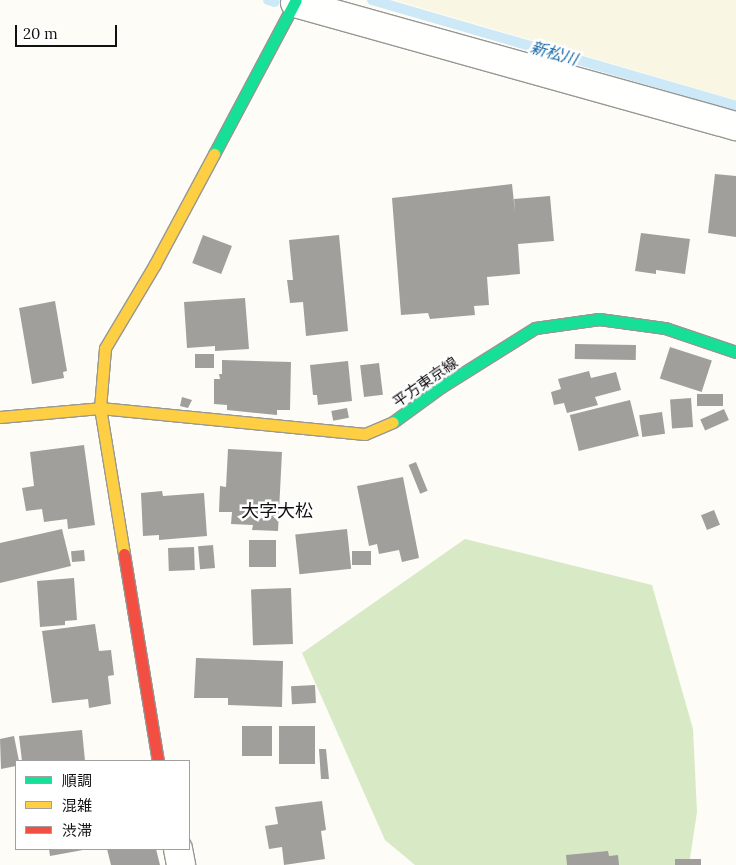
<!DOCTYPE html>
<meta charset="utf-8">
<style>
body{margin:0}
#map{position:relative;width:736px;height:865px;overflow:hidden;background:#fdfcf7;font-family:Lora,"Noto Sans JP",serif}
div>[style]{position:absolute}
[style*='--x']{left:calc(var(--x)*1px);top:calc(var(--y)*1px);width:calc(var(--w)*1px);rotate:calc(var(--a)*1deg)}
.farmland>*{inset:0;background:#f9f7e4}
.forest>*{inset:0;background:#d8eac5}
.stream>*{height:10px;margin:-5px;padding:0 5px;transform-origin:5px;border-radius:5px;background:#cde8f7}
.building>*{inset:0;background:#a19f9c;transform-origin:0 0}
.roads{filter:drop-shadow(1px 0 #979795) drop-shadow(-1px 0 #979795) drop-shadow(0 1px #979795) drop-shadow(0 -1px #979795)}
.street>*{height:28px;margin:-14px;padding:0 14px;transform-origin:14px;border-radius:14px;background:#fffffe}
.fast>*{height:11px;margin:-5.5px;padding:0 5.5px;transform-origin:5.5px;border-radius:5.5px;background:#16e098}
.slow>*{height:11px;margin:-5.5px;padding:0 5.5px;transform-origin:5.5px;border-radius:5.5px;background:#ffcf43}
.jam>*{height:11px;margin:-5.5px;padding:0 5.5px;transform-origin:5.5px;border-radius:5.5px;background:#f24e42}
span{translate:-50% -50%;white-space:nowrap;text-align:center;line-height:1.15;-webkit-text-stroke:5px #fff;paint-order:stroke}
.street-label{font-size:15px;color:#111}
.water-label{font-size:16px;color:#1768a6;font-style:italic}
.quarter-label{font-size:18px;color:#111}
.legend{position:absolute;left:15px;top:760px;width:175px;height:90px;box-sizing:border-box;background:#fff;border:1px solid #a0a0a0;margin:0;padding:6px 9px;list-style:none;font-size:15px;color:#111}
.legend li{display:flex;align-items:center;gap:10px;height:25px}
.legend b{width:25px;border:1px solid #a0a0a0}
.scale{position:absolute;left:15px;top:25px;width:102px;height:22px;box-sizing:border-box;border:2px solid #111;border-top:0;padding-left:6px;font-size:15px;line-height:18px;white-space:nowrap;color:#111;-webkit-text-stroke:4px #fff;paint-order:stroke}
</style>
<div id="map">
<div class="farmland">
<i style="clip-path:polygon(394px 0,736px 0,736px 100px)"></i>
</div>
<div class="forest">
<i style="clip-path:polygon(465px 539px,652px 585px,693px 729px,697px 812px,689px 865px,415px 865px,385px 840px,302px 653px)"></i>
</div>
<div class="stream">
<i style="--x:268;--y:0;--w:7;--a:16"></i>
<i style="--x:372;--y:0;--w:379;--a:16.2"></i>
</div>
<div class="building">
<i style="clip-path:polygon(715px 174px,736px 176px,736px 237px,708px 233px)"></i>
<i style="clip-path:polygon(512px 184px,515px 212px,514px 199px,550px 196px,554px 241px,518px 244px,520px 274px,487px 277px,489px 305px,474px 306px,475px 315px,430px 319px,428px 313px,401px 315px,392px 198px)"></i>
<i style="clip-path:polygon(641px 233px,690px 239px,685px 274px,656px 270px,656px 274px,635px 271px)"></i>
<i style="left:203px;top:235px;width:31px;height:30px;rotate:21deg"></i>
<i style="clip-path:polygon(339px 235px,348px 331px,306px 336px,303px 302px,290px 303px,287px 280px,293px 280px,289px 240px)"></i>
<i style="clip-path:polygon(245px 298px,249px 349px,215px 351px,215px 346px,187px 348px,184px 302px)"></i>
<i style="clip-path:polygon(55px 301px,67px 371px,63px 372px,64px 378px,32px 384px,19px 308px)"></i>
<i style="left:575px;top:344px;width:61px;height:15px;rotate:1deg"></i>
<i style="left:670px;top:347px;width:44px;height:33px;rotate:18deg"></i>
<i style="left:214px;top:354px;width:14px;height:19px;rotate:90deg"></i>
<i style="clip-path:polygon(222px 360px,291px 362px,290px 410px,277px 410px,277px 415px,227px 410px,227px 405px,214px 404px,214px 379px,220px 379px,219px 374px,222px 374px)"></i>
<i style="clip-path:polygon(348px 361px,352px 401px,318px 405px,317px 395px,313px 395px,310px 365px)"></i>
<i style="left:379px;top:363px;width:32px;height:19px;rotate:83deg"></i>
<i style="clip-path:polygon(589px 371px,591px 378px,616px 372px,621px 390px,595px 397px,598px 405px,567px 413px,564px 403px,554px 405px,551px 392px,561px 389px,558px 379px)"></i>
<i style="left:723px;top:394px;width:12px;height:26px;rotate:90deg"></i>
<i style="clip-path:polygon(182px 397px,192px 400px,188px 408px,180px 406px)"></i>
<i style="left:691px;top:398px;width:29px;height:21px;rotate:86deg"></i>
<i style="left:630px;top:400px;width:37px;height:62px;rotate:76deg"></i>
<i style="left:347px;top:408px;width:10px;height:16px;rotate:79deg"></i>
<i style="left:724px;top:409px;width:12px;height:26px;rotate:66deg"></i>
<i style="left:662px;top:412px;width:22px;height:23px;rotate:82deg"></i>
<i style="clip-path:polygon(84px 445px,95px 525px,68px 529px,67px 519px,44px 522px,42px 509px,26px 511px,22px 488px,34px 486px,30px 452px)"></i>
<i style="clip-path:polygon(228px 449px,282px 452px,278px 531px,252px 530px,253px 525px,231px 524px,232px 512px,219px 512px,220px 486px,226px 487px)"></i>
<i style="left:416px;top:462px;width:31px;height:8px;rotate:68deg"></i>
<i style="clip-path:polygon(403px 477px,419px 558px,402px 562px,399px 550px,379px 554px,377px 544px,369px 546px,357px 486px)"></i>
<i style="clip-path:polygon(162px 491px,163px 496px,204px 493px,207px 536px,159px 540px,159px 535px,143px 536px,141px 493px)"></i>
<i style="left:714px;top:510px;width:16px;height:14px;rotate:68deg"></i>
<i style="clip-path:polygon(62px 529px,71px 566px,0 583px,0 543px)"></i>
<i style="left:347px;top:529px;width:40px;height:52px;rotate:84deg"></i>
<i style="left:276px;top:540px;width:27px;height:27px;rotate:90deg"></i>
<i style="left:213px;top:545px;width:23px;height:15px;rotate:85deg"></i>
<i style="left:194px;top:547px;width:23px;height:26px;rotate:88deg"></i>
<i style="left:84px;top:550px;width:11px;height:13px;rotate:85deg"></i>
<i style="left:352px;top:551px;width:19px;height:14px"></i>
<i style="clip-path:polygon(74px 578px,77px 620px,65px 621px,65px 625px,40px 627px,37px 581px)"></i>
<i style="left:291px;top:588px;width:56px;height:40px;rotate:88deg"></i>
<i style="clip-path:polygon(95px 624px,99px 651px,111px 650px,114px 675px,108px 676px,111px 704px,89px 708px,88px 699px,52px 703px,42px 631px)"></i>
<i style="clip-path:polygon(196px 658px,283px 661px,282px 707px,228px 705px,228px 698px,194px 698px)"></i>
<i style="left:315px;top:685px;width:18px;height:24px;rotate:87deg"></i>
<i style="left:272px;top:726px;width:30px;height:30px;rotate:90deg"></i>
<i style="left:279px;top:726px;width:36px;height:38px"></i>
<i style="clip-path:polygon(82px 730px,85px 761px,22px 761px,19px 736px)"></i>
<i style="clip-path:polygon(14px 736px,19px 761px,16px 761px,16px 766px,1px 769px,0 739px)"></i>
<i style="clip-path:polygon(319px 749px,326px 749px,329px 779px,321px 779px)"></i>
<i style="clip-path:polygon(322px 801px,326px 830px,321px 831px,325px 859px,284px 865px,282px 847px,269px 849px,265px 826px,278px 824px,275px 807px)"></i>
<i style="clip-path:polygon(49px 849px,83px 849px,83px 850px,50px 856px)"></i>
<i style="clip-path:polygon(107px 849px,156px 849px,160px 865px,111px 865px)"></i>
<i style="clip-path:polygon(608px 851px,609px 856px,618px 855px,619px 865px,567px 865px,566px 855px)"></i>
<i style="left:675px;top:859px;width:26px;height:6px"></i>
</div>
<div class="roads">
<div class="street">
<i style="--x:295;--y:3;--w:458;--a:15.6"></i>
<i style="--x:178;--y:849;--w:16;--a:79"></i>
</div>
<div class="fast">
<i style="--x:214;--y:154;--w:174;--a:-62"></i>
<i style="--x:393;--y:422;--w:59;--a:-36.1"></i>
<i style="--x:441;--y:387;--w:111;--a:-32.1"></i>
<i style="--x:535;--y:328;--w:65;--a:-8"></i>
<i style="--x:599;--y:319;--w:67;--a:7.8"></i>
<i style="--x:665;--y:328;--w:75;--a:18.7"></i>
</div>
<div class="slow">
<i style="--x:0;--y:417;--w:100;--a:-5.1"></i>
<i style="--x:100;--y:408;--w:266;--a:5.6"></i>
<i style="--x:365;--y:434;--w:30;--a:-23"></i>
<i style="--x:124;--y:554;--w:148;--a:-99.3"></i>
<i style="--x:100;--y:408;--w:60;--a:-85.2"></i>
<i style="--x:105;--y:348;--w:98;--a:-59.2"></i>
<i style="--x:155;--y:264;--w:125;--a:-61.8"></i>
</div>
<div class="jam">
<i style="--x:124;--y:554;--w:210;--a:80.7"></i>
</div>
</div>
<div class="street-label">
<span style="left:425px;top:382px;rotate:-35deg">平方東京線</span>
</div>
<div class="water-label">
<span style="left:554px;top:53px;rotate:16deg">新松川</span>
</div>
<div class="quarter-label">
<span style="left:277px;top:511px">大字大松</span>
</div>
<ul class="legend">
<li><b style="height:6px;background:#16e098"></b>順調</li>
<li><b style="height:6px;background:#ffcf43"></b>混雑</li>
<li><b style="height:6px;background:#f24e42"></b>渋滞</li>
</ul>
<div class="scale">20 m</div>
</div>
